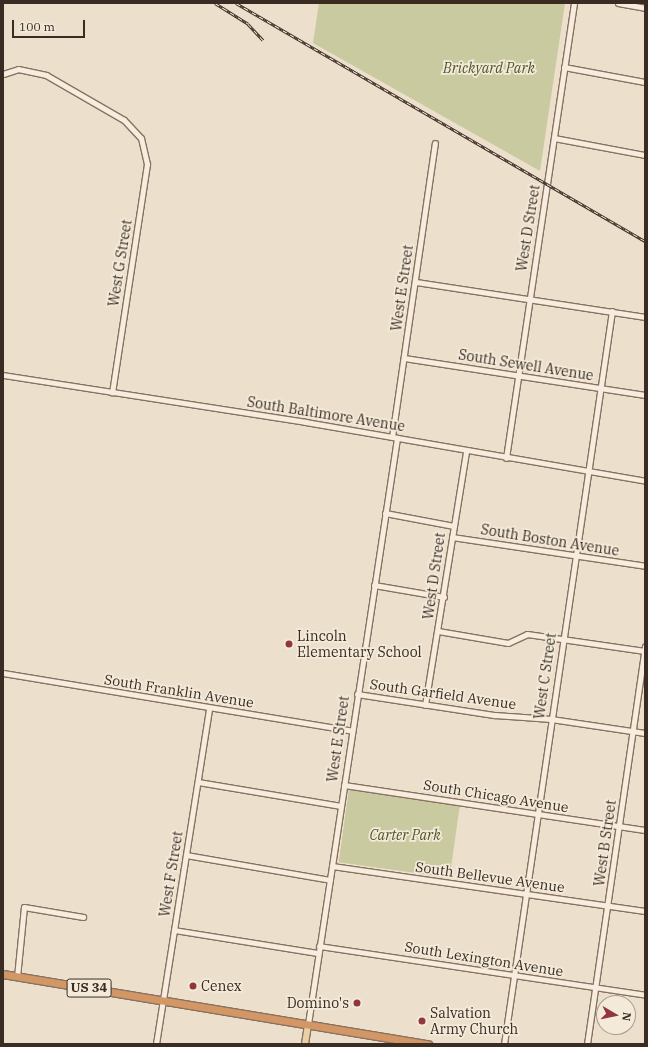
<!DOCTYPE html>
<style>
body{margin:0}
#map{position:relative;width:648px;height:1047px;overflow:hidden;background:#ecdfcb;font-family:"IBM Plex Serif",serif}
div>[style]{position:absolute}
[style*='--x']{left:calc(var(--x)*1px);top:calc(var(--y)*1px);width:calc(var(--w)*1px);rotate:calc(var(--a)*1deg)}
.green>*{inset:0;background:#c9caa0;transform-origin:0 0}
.roads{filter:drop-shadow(1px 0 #887160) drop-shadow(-1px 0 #887160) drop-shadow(0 1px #887160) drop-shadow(0 -1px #887160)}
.minor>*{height:5px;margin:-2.5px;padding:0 2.5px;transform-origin:2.5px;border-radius:2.5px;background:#f7edde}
.major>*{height:6px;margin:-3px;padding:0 3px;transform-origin:3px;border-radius:3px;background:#ebcfa7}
.highway>*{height:7px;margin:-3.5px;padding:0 3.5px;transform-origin:3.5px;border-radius:3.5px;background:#d39765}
.rail>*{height:3px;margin-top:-1.5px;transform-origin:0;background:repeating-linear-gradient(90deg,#f4eada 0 4.5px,#3a2b23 0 9px);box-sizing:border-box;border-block:1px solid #3a2b23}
.dots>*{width:11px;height:11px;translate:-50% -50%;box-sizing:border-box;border:2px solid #f4eada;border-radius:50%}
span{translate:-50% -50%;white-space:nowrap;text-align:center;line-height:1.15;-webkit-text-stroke:3.5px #f4eada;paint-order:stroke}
.shield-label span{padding:1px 3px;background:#f4eada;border:1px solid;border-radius:3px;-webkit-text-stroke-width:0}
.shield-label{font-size:13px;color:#3a2b23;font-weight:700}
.park-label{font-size:14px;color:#4e552b;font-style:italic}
.street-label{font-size:14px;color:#3a2b23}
.poi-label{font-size:14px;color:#3a2b23}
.left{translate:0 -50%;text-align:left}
.right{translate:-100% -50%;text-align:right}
.frame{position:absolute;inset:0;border:4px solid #3a2b23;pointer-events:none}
.north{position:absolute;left:596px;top:995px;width:40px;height:40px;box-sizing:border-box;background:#f4eada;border:1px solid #aa9e91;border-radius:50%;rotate:99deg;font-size:11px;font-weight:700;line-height:16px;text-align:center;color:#3a2b23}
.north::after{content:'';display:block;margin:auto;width:14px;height:18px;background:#92353f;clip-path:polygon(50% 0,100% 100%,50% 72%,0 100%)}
.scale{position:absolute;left:12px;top:20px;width:73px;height:18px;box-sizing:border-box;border:2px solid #3a2b23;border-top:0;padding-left:5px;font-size:12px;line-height:14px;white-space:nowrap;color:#3a2b23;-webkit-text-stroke:3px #f4eada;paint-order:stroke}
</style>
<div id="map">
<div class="green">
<i style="clip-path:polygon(319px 3px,565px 3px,540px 171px,313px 43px)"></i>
<i style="left:349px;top:789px;width:112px;height:74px;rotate:8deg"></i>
</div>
<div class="roads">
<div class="minor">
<i style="--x:618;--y:3;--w:27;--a:10"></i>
<i style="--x:564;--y:67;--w:82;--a:10.5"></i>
<i style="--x:3;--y:74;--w:16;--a:-18"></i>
<i style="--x:18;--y:69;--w:29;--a:12"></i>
<i style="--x:46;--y:75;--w:90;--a:30"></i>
<i style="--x:124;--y:120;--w:25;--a:47"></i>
<i style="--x:141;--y:138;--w:27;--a:77"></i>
<i style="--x:147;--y:164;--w:231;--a:98.7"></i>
<i style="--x:554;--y:138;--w:93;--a:10.6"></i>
<i style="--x:416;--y:282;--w:232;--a:8.7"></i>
<i style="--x:404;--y:358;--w:244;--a:8.7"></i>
<i style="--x:3;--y:375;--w:306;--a:8.8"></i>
<i style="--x:305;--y:422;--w:345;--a:9.8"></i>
<i style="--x:392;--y:437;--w:297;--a:-81.7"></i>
<i style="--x:506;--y:458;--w:460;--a:-81.5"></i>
<i style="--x:385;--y:513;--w:70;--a:10.7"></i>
<i style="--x:452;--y:537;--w:195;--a:8.5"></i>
<i style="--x:374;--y:585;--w:71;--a:9.7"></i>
<i style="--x:438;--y:631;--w:71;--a:9.7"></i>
<i style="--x:508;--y:643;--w:21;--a:-25"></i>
<i style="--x:527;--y:634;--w:119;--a:8.2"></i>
<i style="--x:3;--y:673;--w:354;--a:9.4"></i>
<i style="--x:357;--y:694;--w:140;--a:8.7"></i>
<i style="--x:495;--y:715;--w:56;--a:4.1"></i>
<i style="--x:551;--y:719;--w:95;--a:8.5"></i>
<i style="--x:425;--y:705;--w:257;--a:-80.8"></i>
<i style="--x:198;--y:782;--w:145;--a:9.5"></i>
<i style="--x:344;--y:785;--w:304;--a:8.5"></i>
<i style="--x:186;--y:855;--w:146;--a:9.8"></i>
<i style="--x:332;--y:866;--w:316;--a:8.2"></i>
<i style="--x:174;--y:930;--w:146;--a:9.1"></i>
<i style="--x:319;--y:946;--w:330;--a:8.5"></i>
<i style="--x:17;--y:977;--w:70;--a:-84.3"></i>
<i style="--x:24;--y:907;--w:60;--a:9.6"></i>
<i style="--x:308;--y:1024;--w:593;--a:-81.36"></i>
<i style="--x:156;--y:1044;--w:339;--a:-81"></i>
<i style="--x:504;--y:1044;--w:741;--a:-81.62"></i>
<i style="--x:587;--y:1044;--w:402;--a:-81.7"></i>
</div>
<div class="major">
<i style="--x:305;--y:1044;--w:20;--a:-81"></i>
</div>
<div class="highway">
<i style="--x:3;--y:974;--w:431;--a:9.4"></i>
</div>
</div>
<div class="rail">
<i style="--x:215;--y:3;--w:39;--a:32"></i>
<i style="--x:248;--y:24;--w:22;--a:47"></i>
<i style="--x:236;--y:3;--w:473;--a:30.2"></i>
</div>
<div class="dots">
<i style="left:289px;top:644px;background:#92353f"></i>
<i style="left:193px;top:986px;background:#92353f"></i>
<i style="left:357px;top:1003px;background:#92353f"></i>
<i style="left:422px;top:1021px;background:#92353f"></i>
</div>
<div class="shield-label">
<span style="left:89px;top:988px">US 34</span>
</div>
<div class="park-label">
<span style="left:489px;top:68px">Brickyard Park</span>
<span style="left:405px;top:835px">Carter Park</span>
</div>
<div class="street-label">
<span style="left:528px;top:228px;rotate:-81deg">West D Street</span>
<span style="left:120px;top:263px;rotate:-81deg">West G Street</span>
<span style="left:402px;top:288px;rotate:-82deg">West E Street</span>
<span style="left:526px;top:365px;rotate:9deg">South Sewell Avenue</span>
<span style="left:326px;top:414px;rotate:9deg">South Baltimore Avenue</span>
<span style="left:550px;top:540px;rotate:9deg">South Boston Avenue</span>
<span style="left:434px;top:576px;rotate:-82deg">West D Street</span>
<span style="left:545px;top:676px;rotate:-82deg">West C Street</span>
<span style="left:179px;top:691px;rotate:9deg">South Franklin Avenue</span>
<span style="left:443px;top:694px;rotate:8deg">South Garfield Avenue</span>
<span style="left:338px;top:739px;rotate:-82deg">West E Street</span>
<span style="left:496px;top:796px;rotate:9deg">South Chicago Avenue</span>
<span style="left:605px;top:843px;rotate:-82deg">West B Street</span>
<span style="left:171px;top:874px;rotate:-81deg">West F Street</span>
<span style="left:490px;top:877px;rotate:8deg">South Bellevue Avenue</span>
<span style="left:484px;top:959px;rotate:9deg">South Lexington Avenue</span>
</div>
<div class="poi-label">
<span class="left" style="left:297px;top:644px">Lincoln<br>Elementary School</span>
<span class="left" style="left:201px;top:986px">Cenex</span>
<span class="right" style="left:349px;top:1003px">Domino's</span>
<span class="left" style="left:430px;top:1021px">Salvation<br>Army Church</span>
</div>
<div class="frame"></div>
<div class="north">N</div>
<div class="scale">100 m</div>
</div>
